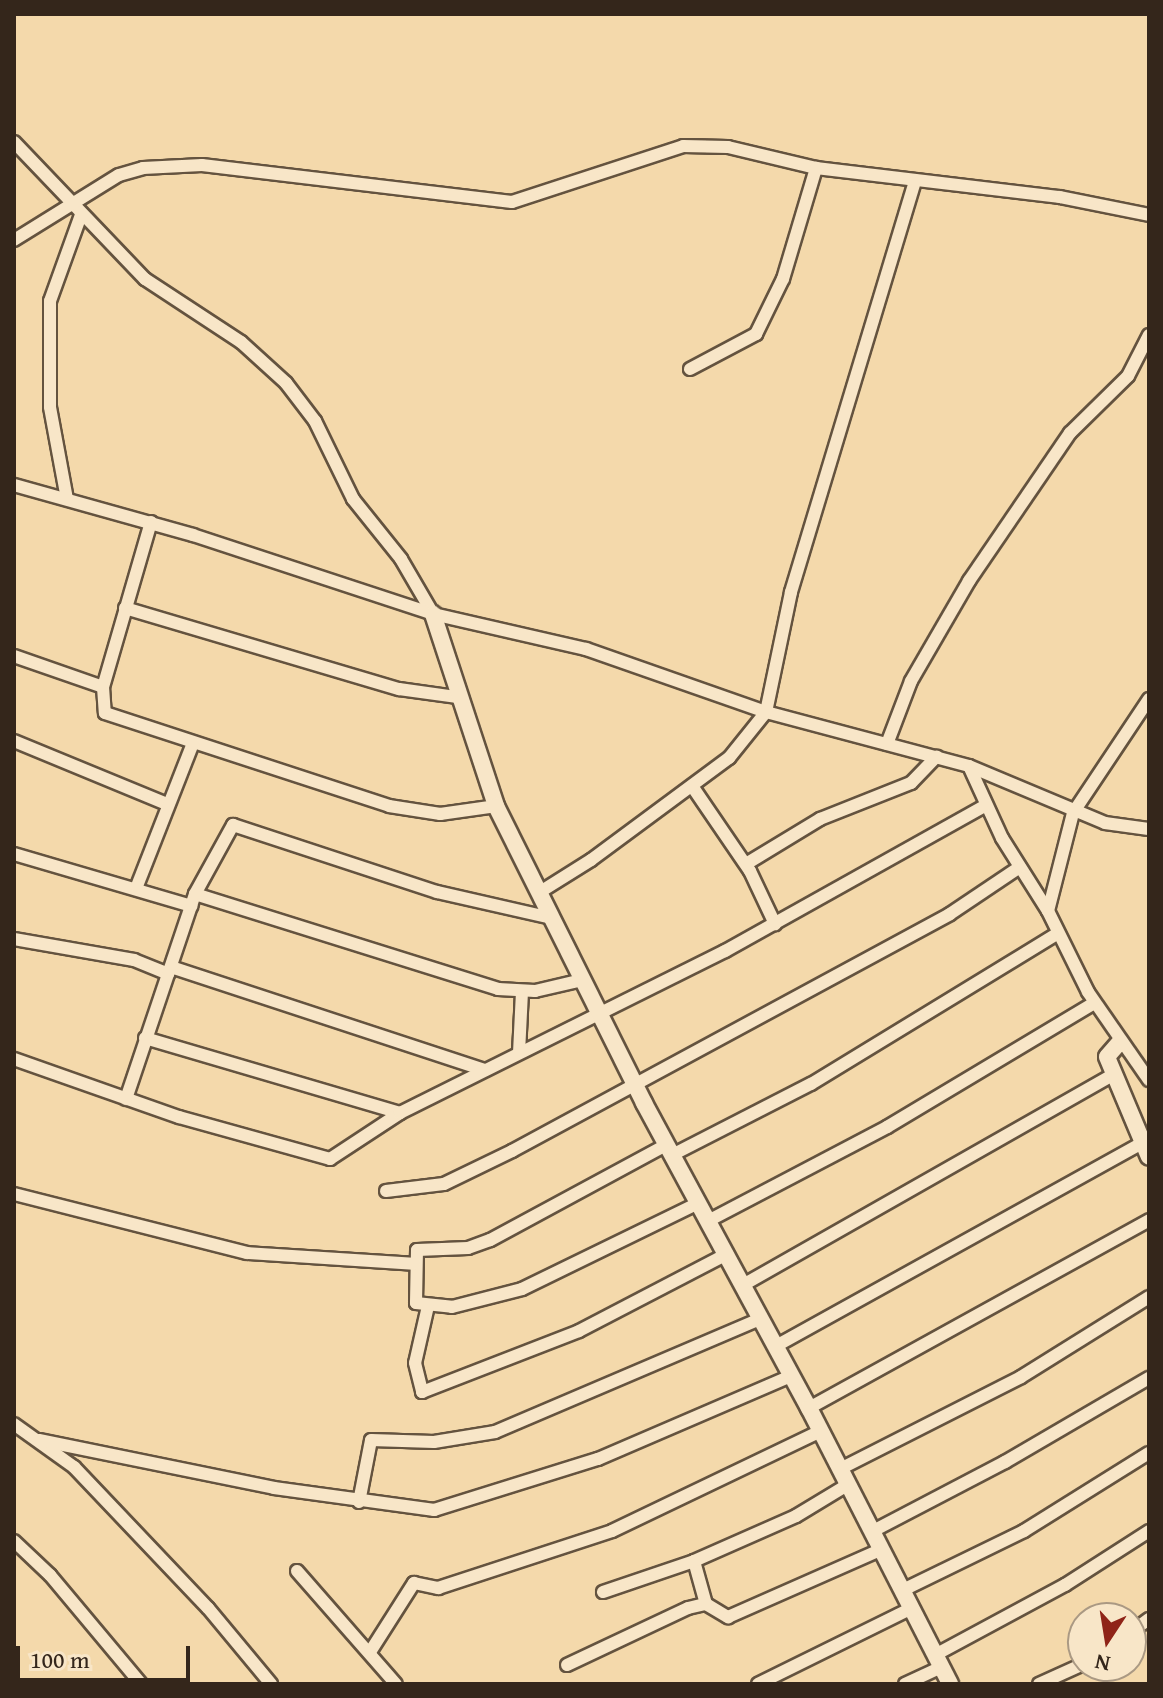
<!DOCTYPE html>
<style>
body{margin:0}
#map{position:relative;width:1163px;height:1698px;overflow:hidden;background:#f4d9ab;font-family:"Gentium Book Plus",serif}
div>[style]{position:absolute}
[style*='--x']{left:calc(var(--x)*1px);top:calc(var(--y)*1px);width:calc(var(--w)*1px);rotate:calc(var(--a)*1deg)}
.roads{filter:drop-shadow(2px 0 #64533f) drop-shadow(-2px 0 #64533f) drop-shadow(0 2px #64533f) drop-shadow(0 -2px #64533f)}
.minor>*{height:12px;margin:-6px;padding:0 6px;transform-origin:6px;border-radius:6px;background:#f8e6c8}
.tertiary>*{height:16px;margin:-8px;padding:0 8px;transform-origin:8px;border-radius:8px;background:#f8e6c8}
span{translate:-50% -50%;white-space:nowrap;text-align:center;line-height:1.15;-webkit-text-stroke:7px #f8e6c8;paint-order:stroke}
.frame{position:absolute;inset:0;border:16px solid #34261b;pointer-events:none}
.north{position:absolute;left:1067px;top:1602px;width:80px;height:80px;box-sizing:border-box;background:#f8e6c8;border:2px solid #aa9983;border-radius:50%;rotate:192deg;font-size:22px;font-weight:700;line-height:32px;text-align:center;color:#34261b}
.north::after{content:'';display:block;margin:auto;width:28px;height:36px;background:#8f2418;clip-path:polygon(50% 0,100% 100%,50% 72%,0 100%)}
.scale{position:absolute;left:16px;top:1646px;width:174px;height:36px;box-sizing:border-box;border:4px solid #34261b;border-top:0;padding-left:10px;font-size:24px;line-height:28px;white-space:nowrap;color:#34261b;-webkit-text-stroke:6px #f8e6c8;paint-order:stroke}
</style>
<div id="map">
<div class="roads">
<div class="minor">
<i style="--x:14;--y:142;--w:190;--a:46.3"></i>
<i style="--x:145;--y:279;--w:115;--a:33.3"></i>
<i style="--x:241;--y:342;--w:61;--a:42.3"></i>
<i style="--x:286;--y:383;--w:48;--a:52.7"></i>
<i style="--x:315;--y:421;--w:87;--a:64"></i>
<i style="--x:353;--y:499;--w:77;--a:51.3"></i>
<i style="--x:401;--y:559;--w:64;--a:59.8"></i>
<i style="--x:14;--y:240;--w:123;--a:-31.8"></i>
<i style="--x:119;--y:175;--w:25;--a:-16"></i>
<i style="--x:143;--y:168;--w:59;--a:-2.9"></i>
<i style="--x:202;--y:165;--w:312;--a:6.8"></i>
<i style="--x:512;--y:202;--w:180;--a:-18.1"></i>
<i style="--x:683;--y:146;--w:45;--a:1.3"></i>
<i style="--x:728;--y:147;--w:90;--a:13.4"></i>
<i style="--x:816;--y:168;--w:246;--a:6.8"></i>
<i style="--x:1060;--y:197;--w:91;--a:11.4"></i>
<i style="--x:690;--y:369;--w:75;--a:-27.9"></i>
<i style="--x:756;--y:334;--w:61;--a:-63.9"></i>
<i style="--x:783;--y:279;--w:116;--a:-73.4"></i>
<i style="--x:14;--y:485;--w:186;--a:15.6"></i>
<i style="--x:193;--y:535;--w:253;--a:18.2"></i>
<i style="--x:433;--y:614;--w:157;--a:12.9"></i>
<i style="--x:586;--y:649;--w:191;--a:19.3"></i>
<i style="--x:766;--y:712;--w:210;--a:14.9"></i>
<i style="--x:969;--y:766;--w:147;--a:22.7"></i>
<i style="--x:1105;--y:823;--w:44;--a:7.8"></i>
<i style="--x:67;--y:499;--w:94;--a:-100.5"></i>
<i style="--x:50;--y:407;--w:106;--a:-90"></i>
<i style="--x:50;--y:301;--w:91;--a:-70.2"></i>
<i style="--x:151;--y:522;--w:172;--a:106.2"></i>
<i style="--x:103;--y:687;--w:26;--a:86"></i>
<i style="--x:105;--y:713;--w:299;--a:18.1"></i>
<i style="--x:389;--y:806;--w:52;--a:8.9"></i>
<i style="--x:440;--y:814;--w:57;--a:-8.1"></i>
<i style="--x:125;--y:608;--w:286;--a:16.5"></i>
<i style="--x:399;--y:689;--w:59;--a:7.9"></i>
<i style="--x:14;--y:656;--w:94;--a:19.2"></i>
<i style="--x:1149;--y:699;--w:137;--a:123.7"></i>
<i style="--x:1073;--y:813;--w:101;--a:104.3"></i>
<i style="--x:1048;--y:911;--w:90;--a:63.7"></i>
<i style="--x:1088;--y:992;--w:107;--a:55.3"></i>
<i style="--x:14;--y:741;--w:165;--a:22.4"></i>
<i style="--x:887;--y:744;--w:67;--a:-69.1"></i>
<i style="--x:911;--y:681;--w:116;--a:-59.9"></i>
<i style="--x:969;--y:581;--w:179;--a:-55.7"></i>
<i style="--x:1070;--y:433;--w:81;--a:-44.5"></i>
<i style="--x:1128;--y:376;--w:46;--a:-62.9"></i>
<i style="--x:969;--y:766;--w:79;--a:65.4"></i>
<i style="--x:1002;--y:838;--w:86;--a:57.8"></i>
<i style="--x:692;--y:786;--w:103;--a:55.7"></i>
<i style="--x:750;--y:871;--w:59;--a:64.7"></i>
<i style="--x:14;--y:854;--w:185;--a:16.3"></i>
<i style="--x:746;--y:864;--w:87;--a:-31.3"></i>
<i style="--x:820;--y:819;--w:98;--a:-21.6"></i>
<i style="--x:911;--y:783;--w:37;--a:-46"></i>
<i style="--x:137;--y:886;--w:154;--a:-68.6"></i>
<i style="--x:540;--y:892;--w:60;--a:-32.1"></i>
<i style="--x:591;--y:860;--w:172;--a:-36.5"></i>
<i style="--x:729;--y:758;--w:59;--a:-51.2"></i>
<i style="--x:766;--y:712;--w:123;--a:-78.2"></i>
<i style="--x:791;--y:592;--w:428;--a:-73.2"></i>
<i style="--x:195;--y:894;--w:318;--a:17.4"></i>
<i style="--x:498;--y:989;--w:37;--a:3"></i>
<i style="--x:535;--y:991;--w:48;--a:-13.2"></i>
<i style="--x:14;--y:939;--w:122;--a:9.9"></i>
<i style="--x:134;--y:960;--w:37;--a:22"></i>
<i style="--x:171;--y:967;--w:330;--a:18.2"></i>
<i style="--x:145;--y:1038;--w:266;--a:16.4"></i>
<i style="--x:519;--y:1053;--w:61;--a:-87.2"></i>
<i style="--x:14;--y:1059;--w:175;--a:19.4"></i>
<i style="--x:179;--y:1117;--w:157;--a:15.5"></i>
<i style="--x:330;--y:1159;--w:84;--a:-33.3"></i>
<i style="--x:400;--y:1113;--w:363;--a:-26.5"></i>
<i style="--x:725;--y:951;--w:299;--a:-29.2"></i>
<i style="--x:126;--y:1099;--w:216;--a:-71.4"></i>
<i style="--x:195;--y:894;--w:79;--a:-61.2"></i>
<i style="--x:233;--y:825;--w:215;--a:18.2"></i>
<i style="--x:437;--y:892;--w:117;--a:12.8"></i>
<i style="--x:666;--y:1145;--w:200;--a:151.6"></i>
<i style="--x:490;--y:1240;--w:23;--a:160"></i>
<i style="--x:468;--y:1248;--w:51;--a:177.8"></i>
<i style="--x:417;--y:1250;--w:53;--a:91.1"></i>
<i style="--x:416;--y:1303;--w:36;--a:6"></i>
<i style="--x:452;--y:1307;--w:72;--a:-14.4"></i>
<i style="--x:522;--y:1289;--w:196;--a:-26"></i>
<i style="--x:672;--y:1155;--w:156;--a:-27.1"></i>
<i style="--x:811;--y:1084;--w:289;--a:-31.4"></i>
<i style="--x:386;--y:1191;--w:58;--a:-6.9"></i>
<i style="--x:444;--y:1184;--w:76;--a:-25.9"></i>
<i style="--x:512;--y:1151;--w:498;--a:-28.4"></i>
<i style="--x:950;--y:914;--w:84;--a:-33.9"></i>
<i style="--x:14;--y:1194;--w:240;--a:14.2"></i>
<i style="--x:247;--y:1253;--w:168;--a:3.7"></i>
<i style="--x:708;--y:1221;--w:202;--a:-27.7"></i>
<i style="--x:887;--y:1127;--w:241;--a:-30.9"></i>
<i style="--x:743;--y:1285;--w:425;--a:-29.6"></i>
<i style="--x:428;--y:1306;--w:58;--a:102.8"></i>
<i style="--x:415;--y:1363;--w:30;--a:76"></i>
<i style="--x:422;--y:1392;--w:168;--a:-21.2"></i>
<i style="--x:579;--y:1331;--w:167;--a:-27.5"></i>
<i style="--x:776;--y:1346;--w:417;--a:-29"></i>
<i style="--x:809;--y:1408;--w:389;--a:-28.9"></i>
<i style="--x:14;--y:1424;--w:74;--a:35.6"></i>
<i style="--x:74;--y:1467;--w:195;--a:46.5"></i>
<i style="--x:208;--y:1608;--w:99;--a:50.3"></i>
<i style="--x:39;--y:1440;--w:240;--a:11.5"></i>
<i style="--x:274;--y:1488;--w:162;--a:7.8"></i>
<i style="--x:434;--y:1510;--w:172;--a:-17.3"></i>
<i style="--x:598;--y:1459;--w:210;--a:-23.3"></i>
<i style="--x:840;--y:1469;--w:203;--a:-26.9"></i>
<i style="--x:1021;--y:1377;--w:151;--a:-32"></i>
<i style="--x:359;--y:1502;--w:63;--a:-79"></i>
<i style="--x:371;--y:1440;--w:63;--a:1.8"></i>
<i style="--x:434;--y:1442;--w:62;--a:-9.3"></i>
<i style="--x:495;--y:1432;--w:288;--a:-23.1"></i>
<i style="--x:873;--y:1531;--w:149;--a:-27.6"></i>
<i style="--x:1005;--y:1462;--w:167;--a:-30.3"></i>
<i style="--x:14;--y:1541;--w:50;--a:43.4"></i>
<i style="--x:50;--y:1575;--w:142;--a:50.1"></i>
<i style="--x:694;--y:1561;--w:45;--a:74.4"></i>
<i style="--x:706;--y:1604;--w:26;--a:31"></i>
<i style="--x:728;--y:1617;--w:168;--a:-23.8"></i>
<i style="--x:297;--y:1571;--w:150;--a:48.8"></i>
<i style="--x:903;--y:1590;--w:135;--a:-26"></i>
<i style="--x:1024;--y:1531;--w:147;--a:-32"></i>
<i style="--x:603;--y:1592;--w:96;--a:-18.8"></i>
<i style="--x:694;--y:1561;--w:111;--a:-23.8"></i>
<i style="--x:796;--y:1516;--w:62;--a:-31.1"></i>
<i style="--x:1131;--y:1632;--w:22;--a:-36"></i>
<i style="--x:370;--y:1652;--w:82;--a:-57.5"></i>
<i style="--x:414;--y:1583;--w:25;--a:12"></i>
<i style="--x:438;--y:1588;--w:183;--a:-18.1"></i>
<i style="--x:612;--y:1531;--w:232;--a:-25.6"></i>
<i style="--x:935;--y:1655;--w:148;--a:-28.3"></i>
<i style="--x:1065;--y:1585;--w:100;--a:-32.7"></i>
<i style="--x:567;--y:1665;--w:134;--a:-25.2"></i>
<i style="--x:688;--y:1608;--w:18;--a:-13"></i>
<i style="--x:758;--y:1684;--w:172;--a:-26.3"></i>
<i style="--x:905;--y:1684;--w:40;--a:-25"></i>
<i style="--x:1039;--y:1684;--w:48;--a:-24.4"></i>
</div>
<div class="tertiary">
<i style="--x:433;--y:614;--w:202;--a:71.8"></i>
<i style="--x:496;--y:806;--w:332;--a:63.5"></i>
<i style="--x:644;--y:1103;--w:347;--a:61.6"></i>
<i style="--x:809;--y:1408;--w:310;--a:62.9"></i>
<i style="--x:1119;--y:1043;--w:18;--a:131"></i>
<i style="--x:1107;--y:1057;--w:108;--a:67.2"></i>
</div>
</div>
<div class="frame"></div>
<div class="north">N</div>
<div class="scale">100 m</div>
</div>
